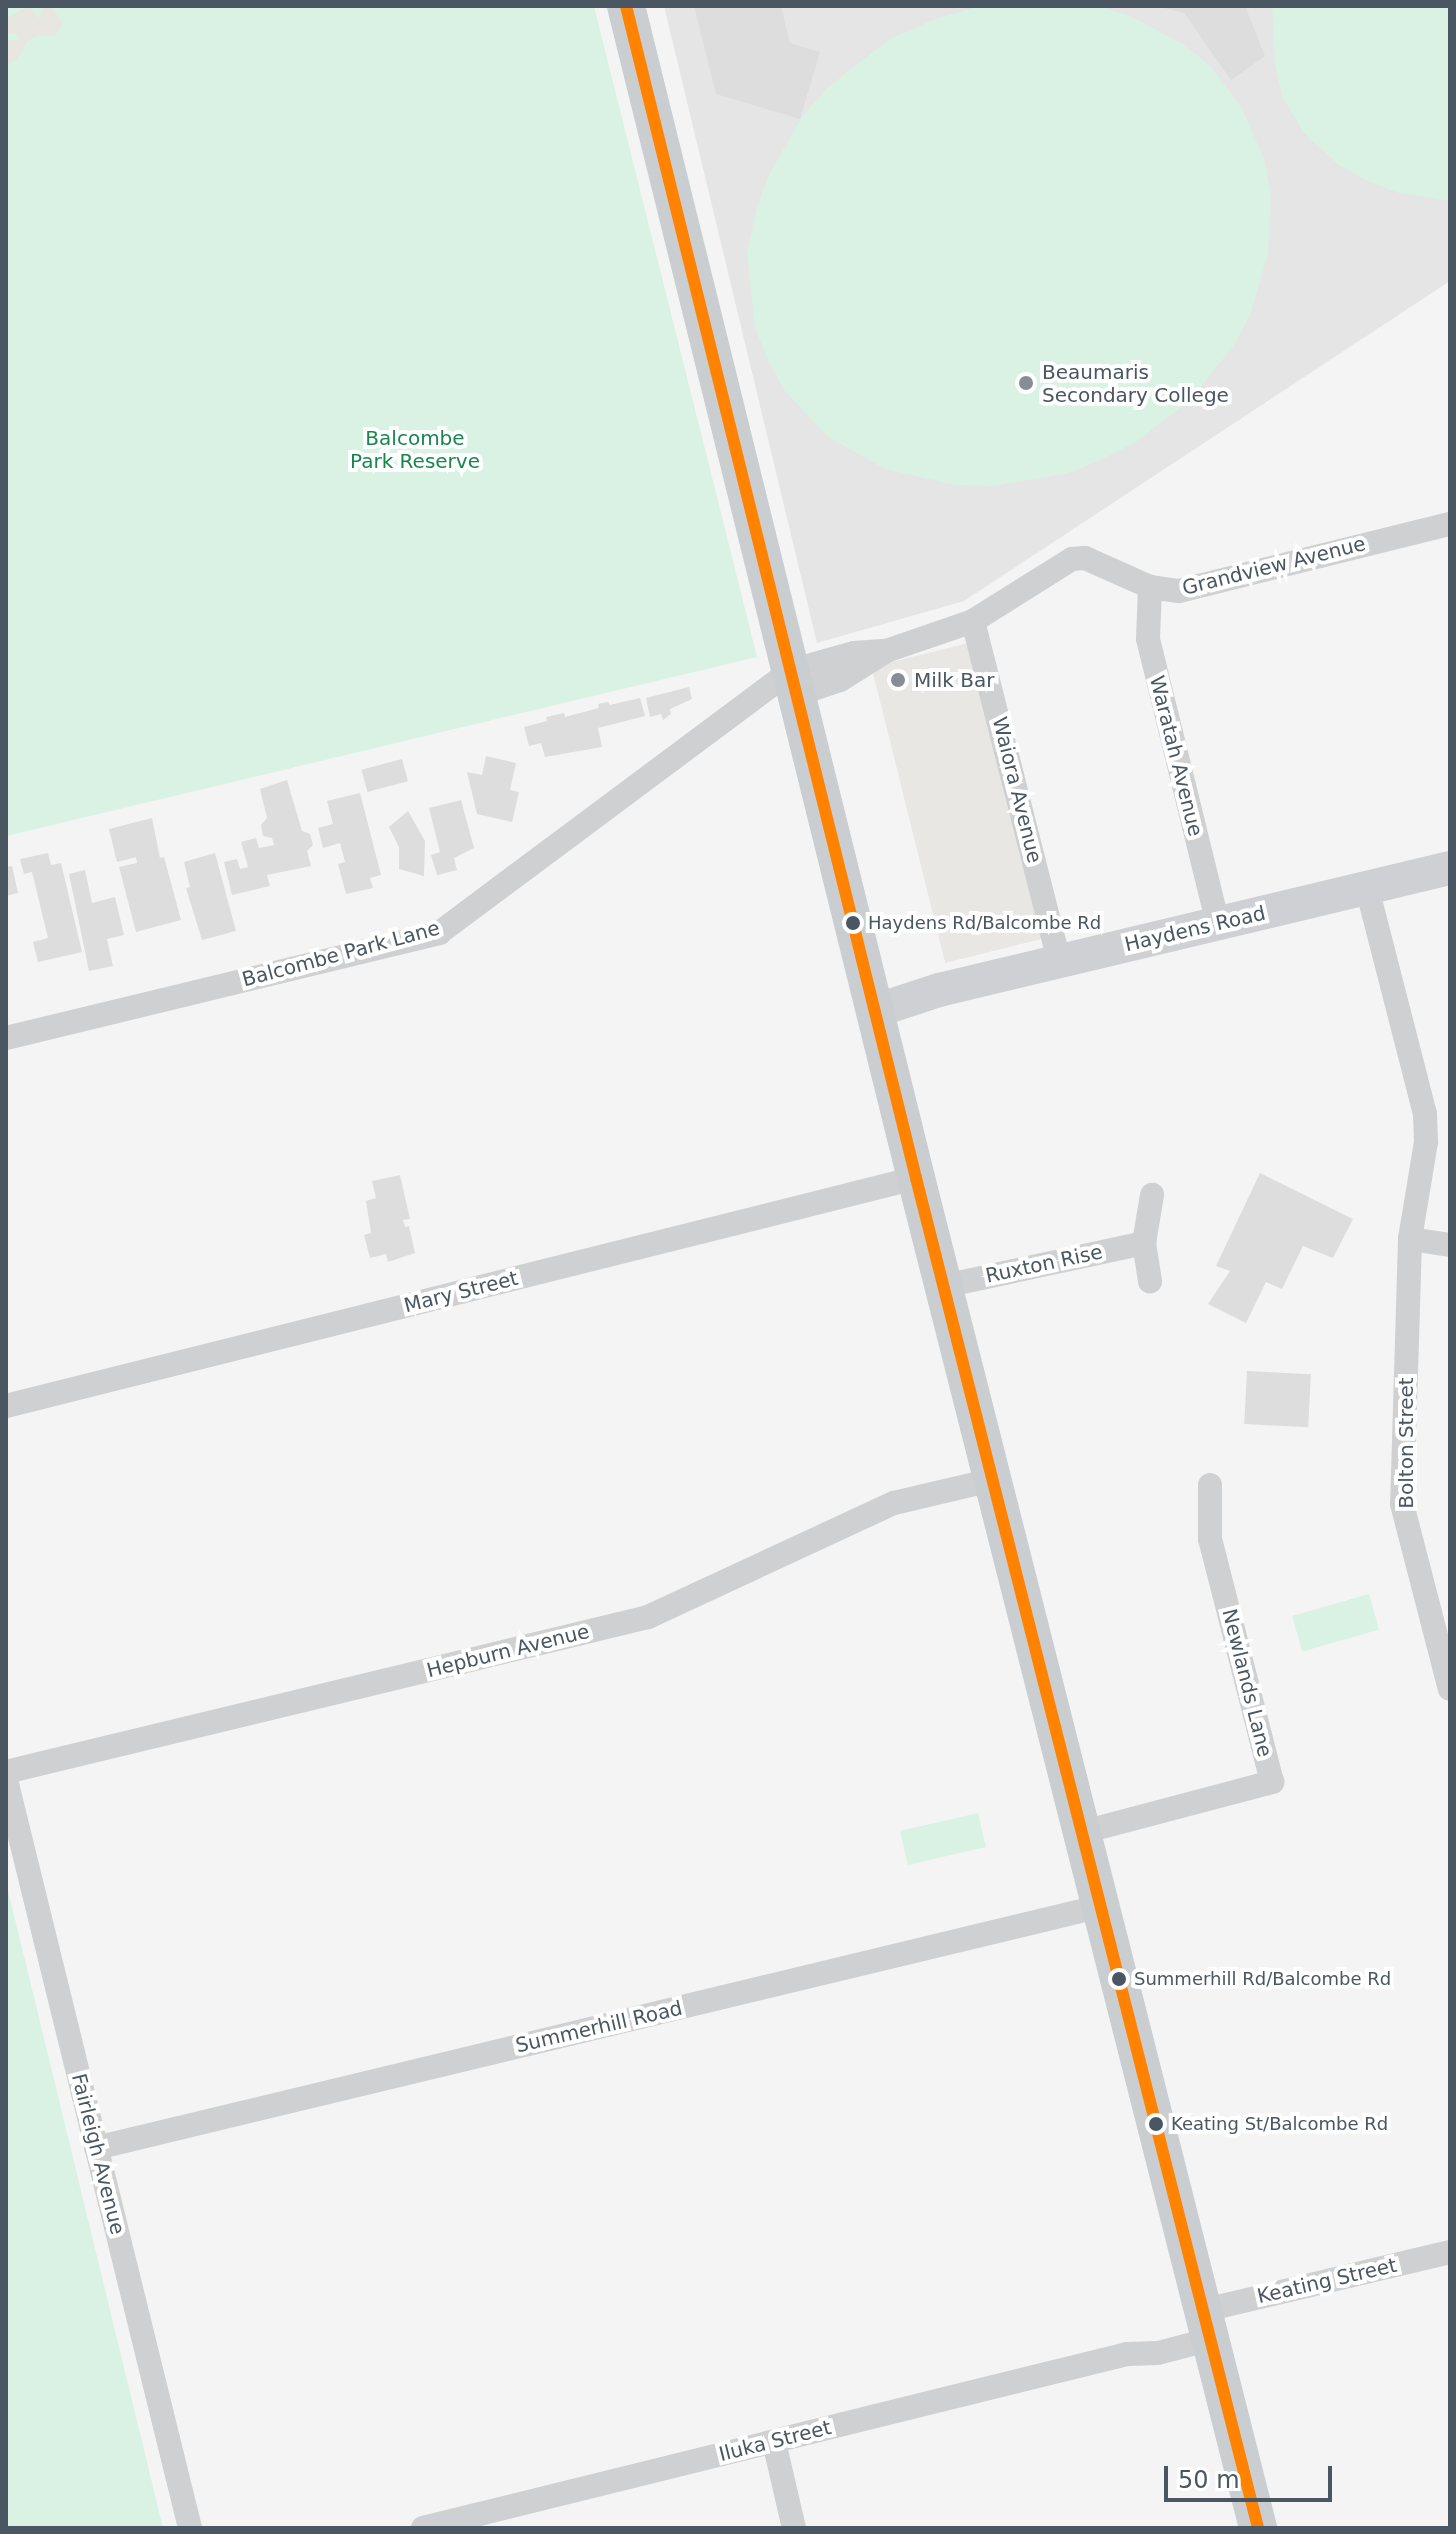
<!DOCTYPE html>
<style>
body{margin:0}
#map{position:relative;width:1456px;height:2534px;overflow:hidden;background:#f4f4f4;font-family:"DejaVu Sans",sans-serif}
div>[style]{position:absolute}
[style*='--x']{left:calc(var(--x)*1px);top:calc(var(--y)*1px);width:calc(var(--w)*1px);rotate:calc(var(--a)*1deg)}
.commercial>*{inset:0;background:#e8e7e3;transform-origin:0 0}
.education>*{inset:0;background:#e6e5e6}
.green>*{inset:0;background:#d9f2e3;transform-origin:0 0}
.sand>*{inset:0;background:#e7e6e1}
.building>*{inset:0;background:#ddddde;transform-origin:0 0}
.street>*{height:24px;margin:-12px;padding:0 12px;transform-origin:12px;border-radius:12px;background:#ced0d2}
.secondary>*{height:34px;margin:-17px;padding:0 17px;transform-origin:17px;border-radius:17px;background:#ced0d4}
.primary>*{height:38px;margin:-19px;padding:0 19px;transform-origin:19px;border-radius:19px;background:#caced1}
.bus-1>*{height:12px;margin:-6px;padding:0 6px;transform-origin:6px;border-radius:6px;background:#ff8200}
.dots>*{width:22px;height:22px;translate:-50% -50%;box-sizing:border-box;border:4px solid #fff;border-radius:50%}
span{translate:-50% -50%;white-space:nowrap;text-align:center;line-height:1.15;-webkit-text-stroke:8px #fff;paint-order:stroke}
.bus-label{font-size:18px;color:#4a5661}
.left{translate:0 -50%;text-align:left}
.poi-label{font-size:20px;color:#4a5661}
.park-label{font-size:20px;color:#17864f}
.street-label{font-size:20px;color:#4a5661}
.frame{position:absolute;inset:0;border:8px solid #4a5661;pointer-events:none}
.scale{position:absolute;left:1164px;top:2466px;width:168px;height:36px;box-sizing:border-box;border:4px solid #4a5661;border-top:0;padding-left:10px;font-size:24px;line-height:28px;white-space:nowrap;color:#4a5661;-webkit-text-stroke:6px #fff;paint-order:stroke}
</style>
<div id="map">
<div class="commercial">
<i style="left:984px;top:639px;width:305px;height:116px;rotate:76deg"></i>
</div>
<div class="education">
<i style="clip-path:polygon(664px 6px,1450px 6px,1450px 281px,964px 601px,817px 643px)"></i>
</div>
<div class="green">
<i style="clip-path:polygon(6px 6px,594px 6px,757px 657px,6px 836px)"></i>
<i style="clip-path:polygon(981px 6px,1098px 6px,1130px 16px,1184px 45px,1209px 65px,1241px 106px,1264px 159px,1271px 195px,1268px 254px,1250px 315px,1234px 345px,1190px 400px,1136px 442px,1101px 460px,1069px 473px,992px 486px,956px 485px,885px 469px,827px 436px,785px 391px,769px 362px,755px 328px,747px 253px,756px 211px,768px 177px,802px 117px,827px 88px,890px 39px,933px 20px)"></i>
<i style="clip-path:polygon(1272px 6px,1450px 6px,1450px 201px,1399px 193px,1368px 181px,1339px 165px,1304px 133px,1282px 96px,1275px 64px)"></i>
<i style="left:1369px;top:1594px;width:37px;height:80px;rotate:74deg"></i>
<i style="left:978px;top:1813px;width:35px;height:80px;rotate:77deg"></i>
<i style="clip-path:polygon(6px 1882px,163px 2528px,6px 2528px)"></i>
</div>
<div class="sand">
<i style="clip-path:polygon(29px 6px,39px 19px,42px 7px,51px 7px,62px 21px,60px 30px,54px 36px,36px 36px,28px 41px,17px 59px,6px 65px,6px 40px,19px 41px,19px 35px,6px 32px,6px 19px)"></i>
</div>
<div class="building">
<i style="clip-path:polygon(694px 6px,781px 6px,790px 43px,820px 52px,800px 119px,716px 94px)"></i>
<i style="clip-path:polygon(1157px 6px,1245px 6px,1265px 56px,1231px 80px,1184px 13px)"></i>
<i style="clip-path:polygon(689px 687px,692px 699px,670px 709px,671px 714px,663px 720px,661px 714px,650px 717px,646px 698px)"></i>
<i style="clip-path:polygon(640px 698px,645px 716px,598px 728px,602px 747px,545px 757px,541px 743px,529px 746px,524px 727px,547px 721px,546px 717px,564px 713px,565px 717px,599px 708px,598px 704px,608px 702px,610px 705px)"></i>
<i style="clip-path:polygon(486px 756px,516px 763px,510px 790px,519px 792px,512px 822px,477px 814px,467px 772px,482px 775px)"></i>
<i style="left:402px;top:759px;width:23px;height:42px;rotate:75deg"></i>
<i style="clip-path:polygon(287px 780px,302px 831px,310px 834px,313px 845px,307px 851px,311px 866px,267px 875px,270px 886px,232px 895px,224px 862px,237px 859px,240px 869px,248px 867px,241px 842px,256px 838px,259px 848px,274px 845px,272px 838px,263px 836px,261px 825px,267px 818px,260px 789px)"></i>
<i style="clip-path:polygon(360px 793px,381px 875px,370px 878px,373px 888px,346px 894px,338px 864px,345px 862px,340px 843px,323px 848px,318px 828px,333px 824px,327px 801px)"></i>
<i style="clip-path:polygon(461px 800px,474px 848px,454px 858px,457px 870px,437px 875px,431px 855px,440px 852px,429px 808px)"></i>
<i style="clip-path:polygon(408px 811px,425px 841px,424px 876px,399px 869px,399px 847px,389px 827px)"></i>
<i style="clip-path:polygon(152px 818px,160px 858px,164px 857px,181px 920px,136px 932px,119px 867px,137px 863px,136px 857px,117px 862px,109px 829px)"></i>
<i style="clip-path:polygon(48px 853px,51px 865px,61px 863px,82px 952px,38px 962px,33px 942px,48px 938px,32px 872px,24px 874px,20px 859px)"></i>
<i style="clip-path:polygon(215px 853px,236px 931px,202px 940px,186px 888px,190px 887px,184px 862px)"></i>
<i style="clip-path:polygon(12px 866px,18px 893px,6px 896px,6px 867px)"></i>
<i style="clip-path:polygon(85px 870px,92px 903px,115px 897px,124px 935px,107px 939px,113px 966px,89px 971px,69px 874px)"></i>
<i style="clip-path:polygon(1260px 1173px,1353px 1219px,1333px 1258px,1303px 1246px,1282px 1289px,1266px 1282px,1246px 1323px,1208px 1304px,1230px 1271px,1216px 1266px)"></i>
<i style="clip-path:polygon(400px 1175px,410px 1219px,403px 1220px,405px 1227px,409px 1226px,415px 1253px,388px 1262px,386px 1254px,370px 1258px,364px 1235px,371px 1233px,366px 1201px,376px 1198px,372px 1181px)"></i>
<i style="left:1247px;top:1371px;width:64px;height:53px;rotate:3deg"></i>
</div>
<div class="street">
<i style="--x:1150;--y:587;--w:52;--a:92.2"></i>
<i style="--x:1148;--y:639;--w:292;--a:76.2"></i>
<i style="--x:973;--y:621;--w:351;--a:75.8"></i>
<i style="--x:796;--y:695;--w:46;--a:-18.8"></i>
<i style="--x:840;--y:680;--w:54;--a:-32.2"></i>
<i style="--x:886;--y:651;--w:92;--a:-19"></i>
<i style="--x:973;--y:621;--w:117;--a:-32.1"></i>
<i style="--x:1072;--y:559;--w:13;--a:-4"></i>
<i style="--x:1085;--y:558;--w:71;--a:24"></i>
<i style="--x:1150;--y:587;--w:29;--a:8"></i>
<i style="--x:1179;--y:591;--w:279;--a:-13.9"></i>
<i style="--x:1367;--y:888;--w:233;--a:75.6"></i>
<i style="--x:1425;--y:1114;--w:28;--a:88"></i>
<i style="--x:1426;--y:1142;--w:98;--a:99.4"></i>
<i style="--x:1410;--y:1239;--w:265;--a:91.7"></i>
<i style="--x:1402;--y:1504;--w:191;--a:75.5"></i>
<i style="--x:6;--y:1038;--w:446;--a:-13.6"></i>
<i style="--x:439;--y:933;--w:438;--a:-36.7"></i>
<i style="--x:790;--y:671;--w:66;--a:-15.7"></i>
<i style="--x:854;--y:653;--w:32;--a:-4"></i>
<i style="--x:1410;--y:1239;--w:40;--a:8.5"></i>
<i style="--x:1144;--y:1243;--w:49;--a:-80.5"></i>
<i style="--x:944;--y:1286;--w:205;--a:-12.1"></i>
<i style="--x:1144;--y:1243;--w:39;--a:81"></i>
<i style="--x:6;--y:1406;--w:938;--a:-14.07"></i>
<i style="--x:6;--y:1772;--w:660;--a:-13.57"></i>
<i style="--x:648;--y:1617;--w:271;--a:-24.9"></i>
<i style="--x:894;--y:1503;--w:101;--a:-13.2"></i>
<i style="--x:6;--y:1780;--w:770;--a:76.18"></i>
<i style="--x:1083;--y:1832;--w:196;--a:-14.8"></i>
<i style="--x:1272;--y:1782;--w:251;--a:-104.3"></i>
<i style="--x:1210;--y:1539;--w:54;--a:-90"></i>
<i style="--x:96;--y:2148;--w:1035;--a:-13.53"></i>
<i style="--x:1205;--y:2310;--w:252;--a:-13.3"></i>
<i style="--x:774;--y:2442;--w:88;--a:76.9"></i>
<i style="--x:423;--y:2528;--w:725;--a:-13.88"></i>
<i style="--x:1127;--y:2354;--w:31;--a:-2"></i>
<i style="--x:1158;--y:2353;--w:56;--a:-14.5"></i>
</div>
<div class="secondary">
<i style="--x:875;--y:1011;--w:67;--a:-18.2"></i>
<i style="--x:939;--y:990;--w:525;--a:-13.43"></i>
</div>
<div class="primary">
<i style="--x:626;--y:6;--w:1207;--a:76.1"></i>
<i style="--x:916;--y:1178;--w:1393;--a:75.78"></i>
</div>
<div class="bus-1">
<i style="--x:626;--y:6;--w:1207;--a:76.1"></i>
<i style="--x:916;--y:1178;--w:1393;--a:75.78"></i>
</div>
<div class="dots">
<i style="left:1026px;top:383px;background:#868d94"></i>
<i style="left:898px;top:680px;background:#868d94"></i>
<i style="left:853px;top:923px;background:#4a5661"></i>
<i style="left:1119px;top:1979px;background:#4a5661"></i>
<i style="left:1156px;top:2124px;background:#4a5661"></i>
</div>
<div class="bus-label">
<span class="left" style="left:868px;top:923px">Haydens Rd/Balcombe Rd</span>
<span class="left" style="left:1134px;top:1979px">Summerhill Rd/Balcombe Rd</span>
<span class="left" style="left:1171px;top:2124px">Keating St/Balcombe Rd</span>
</div>
<div class="poi-label">
<span class="left" style="left:1042px;top:384px">Beaumaris<br>Secondary College</span>
<span class="left" style="left:914px;top:680px">Milk Bar</span>
</div>
<div class="park-label">
<span style="left:415px;top:450px">Balcombe<br>Park Reserve</span>
</div>
<div class="street-label">
<span style="left:1274px;top:566px;rotate:-14deg">Grandview Avenue</span>
<span style="left:1176px;top:756px;rotate:76deg">Waratah Avenue</span>
<span style="left:1017px;top:790px;rotate:76deg">Waiora Avenue</span>
<span style="left:1195px;top:929px;rotate:-13deg">Haydens Road</span>
<span style="left:341px;top:954px;rotate:-15deg">Balcombe Park Lane</span>
<span style="left:1044px;top:1264px;rotate:-12deg">Ruxton Rise</span>
<span style="left:461px;top:1292px;rotate:-14deg">Mary Street</span>
<span style="left:1406px;top:1443px;rotate:-90deg">Bolton Street</span>
<span style="left:508px;top:1651px;rotate:-14deg">Hepburn Avenue</span>
<span style="left:1247px;top:1683px;rotate:76deg">Newlands Lane</span>
<span style="left:599px;top:2027px;rotate:-13deg">Summerhill Road</span>
<span style="left:98px;top:2154px;rotate:76deg">Fairleigh Avenue</span>
<span style="left:1327px;top:2281px;rotate:-13deg">Keating Street</span>
<span style="left:775px;top:2441px;rotate:-14deg">Iluka Street</span>
</div>
<div class="frame"></div>
<div class="scale">50 m</div>
</div>
